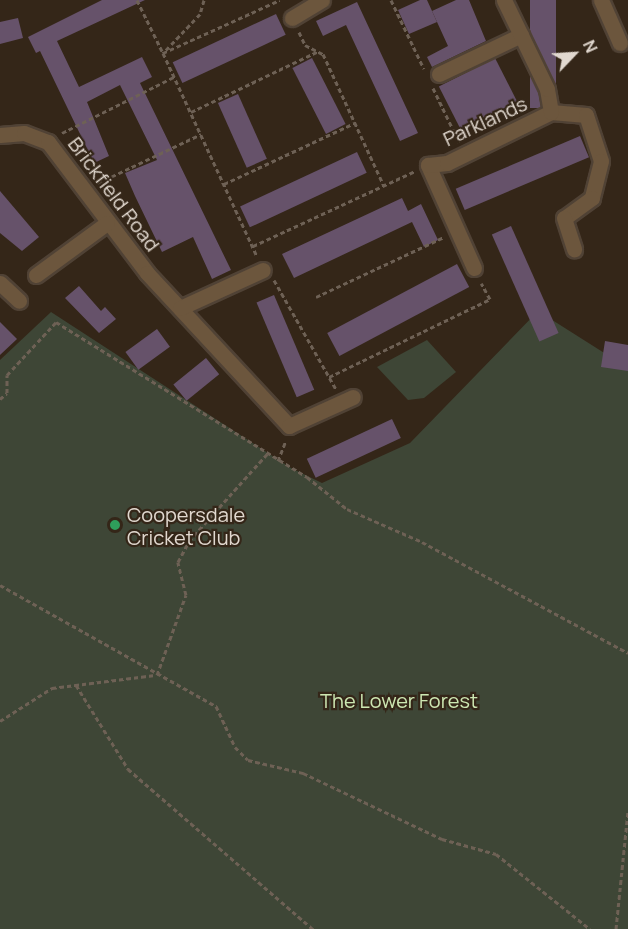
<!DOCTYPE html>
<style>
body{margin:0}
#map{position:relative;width:628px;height:929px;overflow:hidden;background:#342618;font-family:Manrope,sans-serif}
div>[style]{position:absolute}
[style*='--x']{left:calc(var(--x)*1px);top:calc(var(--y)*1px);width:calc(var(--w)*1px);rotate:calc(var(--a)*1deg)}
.green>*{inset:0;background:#3e4636}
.building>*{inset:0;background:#66526a;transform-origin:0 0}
.path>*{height:3px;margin-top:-1.5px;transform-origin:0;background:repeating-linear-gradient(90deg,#6e6155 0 4.5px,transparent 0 7.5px)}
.roads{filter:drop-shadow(2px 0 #504235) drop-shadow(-2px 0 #504235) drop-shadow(0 2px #504235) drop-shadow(0 -2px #504235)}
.minor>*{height:15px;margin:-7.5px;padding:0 7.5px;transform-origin:7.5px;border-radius:7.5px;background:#6c563d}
.dots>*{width:16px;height:16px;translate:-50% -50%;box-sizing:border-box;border:3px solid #342618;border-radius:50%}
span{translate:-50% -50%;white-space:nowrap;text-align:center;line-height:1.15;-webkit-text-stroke:4.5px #342618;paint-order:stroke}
.street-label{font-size:20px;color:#e1d8cf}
.poi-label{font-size:20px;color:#e1d8cf}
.left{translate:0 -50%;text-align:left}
.park-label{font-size:20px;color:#cde7b2}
.north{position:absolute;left:544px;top:24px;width:60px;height:60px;-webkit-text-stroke:4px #342618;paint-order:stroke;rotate:65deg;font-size:16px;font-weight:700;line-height:24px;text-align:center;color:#e1d8cf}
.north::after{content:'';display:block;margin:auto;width:21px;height:27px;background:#e1d8cf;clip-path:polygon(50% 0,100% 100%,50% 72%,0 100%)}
</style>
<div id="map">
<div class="green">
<i style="clip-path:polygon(538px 311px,628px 368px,628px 929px,0 929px,0 360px,51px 312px,291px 468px,322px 483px,410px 443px)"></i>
<i style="clip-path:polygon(427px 340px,456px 372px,424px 398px,408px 400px,377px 367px)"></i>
</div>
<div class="building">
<i style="clip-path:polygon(102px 0,145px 0,57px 41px,79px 87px,142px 57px,152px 77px,140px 83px,231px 270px,212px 279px,193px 237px,162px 252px,135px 196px,125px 173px,157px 160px,120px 85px,87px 102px,109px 156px,94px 163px,40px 51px,36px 53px,28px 37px)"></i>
<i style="clip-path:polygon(420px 0,427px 0,437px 22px,409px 34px,398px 10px)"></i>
<i style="clip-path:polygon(456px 0,469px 0,486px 41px,432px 67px,427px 57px,448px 46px,432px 11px)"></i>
<i style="left:530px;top:0;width:26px;height:108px"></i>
<i style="clip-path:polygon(357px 2px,418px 133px,400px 141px,346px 25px,323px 36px,316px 21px)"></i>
<i style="left:276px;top:14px;width:23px;height:114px;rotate:65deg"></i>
<i style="clip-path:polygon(18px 18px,23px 38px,0 44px,0 22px)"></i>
<i style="left:312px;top:58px;width:74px;height:22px;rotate:63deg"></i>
<i style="left:495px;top:58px;width:49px;height:63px;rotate:63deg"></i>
<i style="left:238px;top:94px;width:71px;height:22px;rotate:66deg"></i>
<i style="left:580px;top:136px;width:23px;height:135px;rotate:67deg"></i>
<i style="left:357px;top:152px;width:23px;height:129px;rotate:65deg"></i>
<i style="clip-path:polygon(0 191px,39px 237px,22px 251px,0 233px)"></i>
<i style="clip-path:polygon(402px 198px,408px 211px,421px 204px,438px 240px,424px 247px,412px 222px,294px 278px,282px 254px)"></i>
<i style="left:511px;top:226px;width:117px;height:21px;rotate:66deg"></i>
<i style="left:457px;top:264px;width:26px;height:147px;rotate:62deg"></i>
<i style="clip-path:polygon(79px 286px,101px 311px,105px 307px,116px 319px,99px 333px,65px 298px)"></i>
<i style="left:274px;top:295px;width:103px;height:19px;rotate:67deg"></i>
<i style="clip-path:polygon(0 322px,17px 339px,0 355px)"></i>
<i style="left:157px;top:329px;width:22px;height:39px;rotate:54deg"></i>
<i style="clip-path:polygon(605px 341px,628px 345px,628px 371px,601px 367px)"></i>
<i style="left:206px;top:358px;width:21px;height:42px;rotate:51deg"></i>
<i style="left:392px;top:419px;width:21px;height:94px;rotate:65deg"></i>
</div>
<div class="path">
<i style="--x:137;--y:0;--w:59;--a:63.9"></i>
<i style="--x:163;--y:53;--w:128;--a:-24.4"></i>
<i style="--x:204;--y:0;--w:15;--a:106"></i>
<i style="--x:200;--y:14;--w:54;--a:133.5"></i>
<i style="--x:163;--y:53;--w:224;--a:65.2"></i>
<i style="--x:391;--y:0;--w:76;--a:64.4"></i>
<i style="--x:299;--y:32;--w:14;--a:65"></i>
<i style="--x:305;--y:45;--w:20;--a:27"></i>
<i style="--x:323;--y:54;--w:145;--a:65.2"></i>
<i style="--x:433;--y:88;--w:60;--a:64.3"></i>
<i style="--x:191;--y:112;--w:140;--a:-25.5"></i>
<i style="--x:62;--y:133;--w:125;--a:-26.6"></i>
<i style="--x:98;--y:183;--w:114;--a:-25.4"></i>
<i style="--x:224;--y:184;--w:145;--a:-25"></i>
<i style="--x:253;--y:246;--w:179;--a:-24.8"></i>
<i style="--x:274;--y:280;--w:125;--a:60.4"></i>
<i style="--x:316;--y:297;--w:141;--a:-25.1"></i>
<i style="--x:329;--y:377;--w:179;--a:-25.8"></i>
<i style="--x:490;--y:299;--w:18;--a:-119"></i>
<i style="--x:0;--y:399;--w:9;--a:-41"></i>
<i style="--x:7;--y:393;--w:18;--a:-90"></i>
<i style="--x:7;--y:375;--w:72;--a:-47.2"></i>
<i style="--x:56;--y:322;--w:295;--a:31.7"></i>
<i style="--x:307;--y:477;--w:51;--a:38.7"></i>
<i style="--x:347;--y:509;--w:82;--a:23.7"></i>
<i style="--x:422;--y:542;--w:234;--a:28.3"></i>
<i style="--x:278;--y:461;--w:22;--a:-69"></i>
<i style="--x:0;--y:585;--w:248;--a:29.3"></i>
<i style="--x:216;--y:706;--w:45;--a:65.1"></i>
<i style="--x:235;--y:747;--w:18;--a:45"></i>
<i style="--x:248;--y:760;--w:57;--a:13.3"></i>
<i style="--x:303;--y:773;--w:154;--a:25.4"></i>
<i style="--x:442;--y:839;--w:56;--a:15.5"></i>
<i style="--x:496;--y:854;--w:120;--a:38.6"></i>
<i style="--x:157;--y:675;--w:85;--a:-70.1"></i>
<i style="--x:186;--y:595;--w:34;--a:-104"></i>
<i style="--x:178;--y:562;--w:24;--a:-62"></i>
<i style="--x:189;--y:541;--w:117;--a:-48.1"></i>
<i style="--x:76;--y:685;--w:99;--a:58.2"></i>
<i style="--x:128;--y:769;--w:245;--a:40.9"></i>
<i style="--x:0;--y:721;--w:62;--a:-32.4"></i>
<i style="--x:52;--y:688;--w:104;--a:-7.2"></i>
<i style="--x:616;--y:929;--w:119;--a:-84.2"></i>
</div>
<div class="roads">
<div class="minor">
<i style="--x:601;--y:0;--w:47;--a:66.2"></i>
<i style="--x:292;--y:18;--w:35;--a:-31"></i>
<i style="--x:439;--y:74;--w:91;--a:-25.4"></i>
<i style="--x:551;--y:112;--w:35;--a:5"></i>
<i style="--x:586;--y:115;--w:48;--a:71.9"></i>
<i style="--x:601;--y:161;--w:38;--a:104"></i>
<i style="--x:592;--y:198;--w:34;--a:144"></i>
<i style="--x:564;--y:218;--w:33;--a:72"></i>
<i style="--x:0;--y:135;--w:24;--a:-5"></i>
<i style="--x:24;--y:133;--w:26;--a:21"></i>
<i style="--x:48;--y:142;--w:164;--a:52.9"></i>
<i style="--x:147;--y:273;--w:209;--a:47.1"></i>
<i style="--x:289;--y:426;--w:70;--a:-24.4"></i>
<i style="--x:474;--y:268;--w:113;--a:-114.1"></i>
<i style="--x:428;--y:165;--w:19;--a:-6"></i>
<i style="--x:447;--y:163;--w:116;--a:-26.1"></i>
<i style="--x:551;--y:112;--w:23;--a:-100"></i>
<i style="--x:547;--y:89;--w:99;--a:-115.8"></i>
<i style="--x:36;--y:275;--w:88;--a:-36.2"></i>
<i style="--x:0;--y:283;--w:26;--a:43"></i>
<i style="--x:180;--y:308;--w:91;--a:-24.6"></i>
</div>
</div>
<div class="dots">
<i style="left:115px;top:525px;background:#2e9e5b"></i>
</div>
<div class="street-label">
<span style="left:485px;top:121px;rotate:-25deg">Parklands</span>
<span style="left:114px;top:194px;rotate:53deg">Brickfield Road</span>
</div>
<div class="poi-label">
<span class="left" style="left:127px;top:526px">Coopersdale<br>Cricket Club</span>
</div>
<div class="park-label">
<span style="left:399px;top:700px">The Lower Forest</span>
</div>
<div class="north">N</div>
</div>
